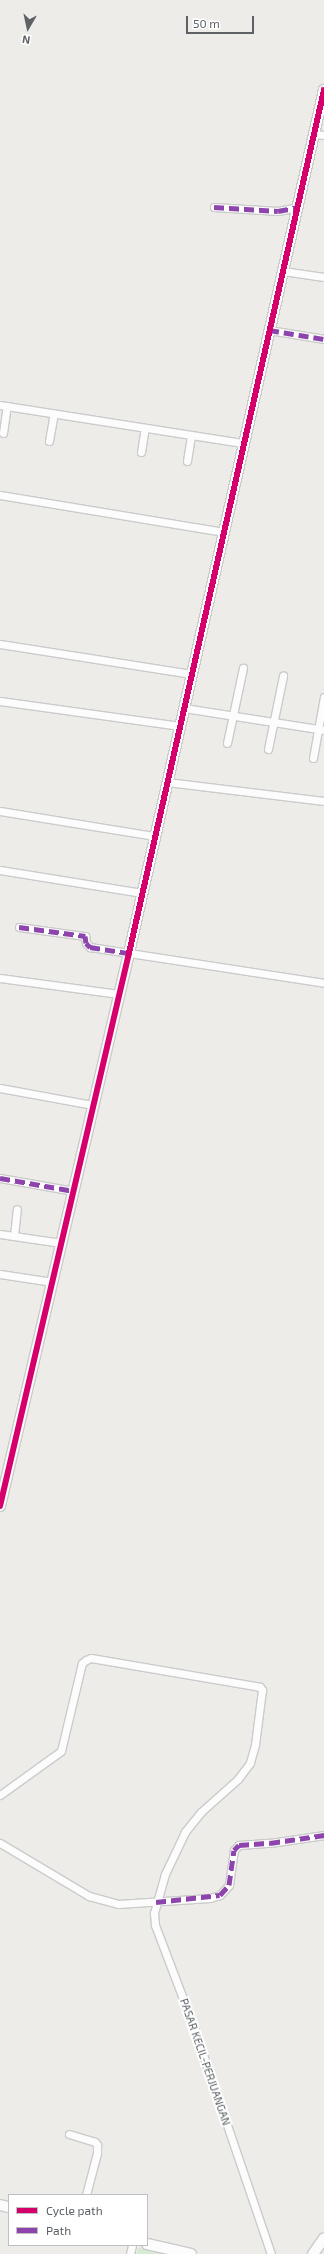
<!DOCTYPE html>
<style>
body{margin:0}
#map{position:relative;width:324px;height:2254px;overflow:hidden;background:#eeece9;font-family:"Exo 2",sans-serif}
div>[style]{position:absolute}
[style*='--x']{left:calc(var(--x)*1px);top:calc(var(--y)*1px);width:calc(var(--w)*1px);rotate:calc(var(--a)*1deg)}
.green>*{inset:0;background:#d8e9d5}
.roads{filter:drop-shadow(1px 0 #cacbcb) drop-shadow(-1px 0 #cacbcb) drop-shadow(0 1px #cacbcb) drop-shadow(0 -1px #cacbcb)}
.street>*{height:7px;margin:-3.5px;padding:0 3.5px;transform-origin:3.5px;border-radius:3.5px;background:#fcfcfc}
.secondary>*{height:10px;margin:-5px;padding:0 5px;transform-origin:5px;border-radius:5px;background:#fcfcfc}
.quiet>*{height:5px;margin-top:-2.5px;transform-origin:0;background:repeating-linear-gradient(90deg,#8e44ad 0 10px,transparent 0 15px)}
.cycleway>*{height:6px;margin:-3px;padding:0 3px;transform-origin:3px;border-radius:3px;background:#d6006c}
span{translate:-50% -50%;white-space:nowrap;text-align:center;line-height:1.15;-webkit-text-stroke:4px #fff;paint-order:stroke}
.street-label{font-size:11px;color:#5e6266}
.legend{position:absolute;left:8px;top:2194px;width:140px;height:52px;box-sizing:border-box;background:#fff;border:1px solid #bfc0c2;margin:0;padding:5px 7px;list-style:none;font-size:12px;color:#5e6266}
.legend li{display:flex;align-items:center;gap:8px;height:20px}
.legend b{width:20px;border:1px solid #bfc0c2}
.north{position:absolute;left:8px;top:8px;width:40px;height:40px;-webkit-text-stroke:3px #fff;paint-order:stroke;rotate:189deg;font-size:11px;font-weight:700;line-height:16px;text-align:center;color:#5e6266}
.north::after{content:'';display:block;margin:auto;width:14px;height:18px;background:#5e6266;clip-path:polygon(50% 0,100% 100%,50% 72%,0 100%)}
.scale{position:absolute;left:186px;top:16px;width:68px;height:18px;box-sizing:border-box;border:2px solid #5e6266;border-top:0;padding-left:5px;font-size:12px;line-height:14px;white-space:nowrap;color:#5e6266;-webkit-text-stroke:3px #fff;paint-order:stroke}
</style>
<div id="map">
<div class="green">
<i style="clip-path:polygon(138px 2248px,167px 2254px,137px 2254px)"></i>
</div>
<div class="roads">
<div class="street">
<i style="--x:314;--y:134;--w:10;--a:6"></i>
<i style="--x:214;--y:207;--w:64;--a:3.6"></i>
<i style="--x:278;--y:211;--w:20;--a:-11"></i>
<i style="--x:283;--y:271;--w:41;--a:8.3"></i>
<i style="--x:269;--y:330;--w:56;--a:9.3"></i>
<i style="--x:0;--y:405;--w:247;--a:8.9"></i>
<i style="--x:3;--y:433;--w:27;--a:-82"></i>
<i style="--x:49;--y:441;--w:28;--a:-80"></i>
<i style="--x:141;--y:452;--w:24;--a:-81"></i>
<i style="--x:187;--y:461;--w:26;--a:-81"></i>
<i style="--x:0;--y:495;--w:227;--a:9.4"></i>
<i style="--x:0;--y:644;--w:194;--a:8.9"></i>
<i style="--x:0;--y:701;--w:182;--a:7.9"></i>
<i style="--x:184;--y:708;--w:142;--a:8.9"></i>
<i style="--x:227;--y:743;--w:77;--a:-78"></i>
<i style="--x:268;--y:749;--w:75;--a:-78.4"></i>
<i style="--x:313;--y:758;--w:62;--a:-79.8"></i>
<i style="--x:167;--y:782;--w:158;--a:6.9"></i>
<i style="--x:0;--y:811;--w:157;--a:9.2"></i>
<i style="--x:0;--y:870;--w:144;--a:9.2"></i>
<i style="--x:19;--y:927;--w:67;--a:7.8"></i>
<i style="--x:85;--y:936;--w:7;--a:82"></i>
<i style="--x:86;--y:943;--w:6;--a:45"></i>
<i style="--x:90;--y:947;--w:237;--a:8.7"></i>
<i style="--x:0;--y:978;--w:120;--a:7.7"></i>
<i style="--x:0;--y:1088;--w:95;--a:10.4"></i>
<i style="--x:0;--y:1178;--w:75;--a:10"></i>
<i style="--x:0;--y:1234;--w:62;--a:8.4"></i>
<i style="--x:14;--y:1236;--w:27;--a:-84"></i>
<i style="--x:0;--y:1274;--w:53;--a:8.7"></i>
<i style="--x:0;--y:1795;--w:75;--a:-35.8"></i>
<i style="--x:61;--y:1751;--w:90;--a:-76.6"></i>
<i style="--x:82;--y:1663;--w:5;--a:-37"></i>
<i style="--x:86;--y:1660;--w:5;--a:-22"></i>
<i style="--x:91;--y:1658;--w:171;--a:9.7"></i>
<i style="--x:260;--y:1687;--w:4;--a:56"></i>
<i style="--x:262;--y:1690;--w:55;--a:97.3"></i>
<i style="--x:255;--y:1745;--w:19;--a:106"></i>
<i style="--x:250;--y:1763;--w:20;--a:127"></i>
<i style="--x:238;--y:1779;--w:50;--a:138.3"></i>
<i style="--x:201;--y:1812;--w:26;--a:129"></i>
<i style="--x:185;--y:1832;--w:47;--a:115.5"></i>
<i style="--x:165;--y:1874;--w:41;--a:105.8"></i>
<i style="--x:154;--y:1913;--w:12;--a:85"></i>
<i style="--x:155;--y:1925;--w:107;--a:69.2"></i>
<i style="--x:193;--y:2025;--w:242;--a:71.2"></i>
<i style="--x:0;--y:1843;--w:104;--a:30.8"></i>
<i style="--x:89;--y:1896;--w:30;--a:15"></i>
<i style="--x:118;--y:1904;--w:92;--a:-3.7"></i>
<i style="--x:210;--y:1898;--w:10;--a:-17"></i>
<i style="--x:220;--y:1895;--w:13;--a:-48"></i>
<i style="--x:229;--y:1885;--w:35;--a:-82"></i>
<i style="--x:234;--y:1850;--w:7;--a:-45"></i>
<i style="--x:239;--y:1845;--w:31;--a:-4"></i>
<i style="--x:270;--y:1843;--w:55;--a:-8.4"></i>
<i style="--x:69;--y:2134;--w:27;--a:17"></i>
<i style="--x:95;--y:2142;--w:4;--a:56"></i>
<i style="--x:97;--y:2145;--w:8;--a:90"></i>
<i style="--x:97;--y:2153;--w:43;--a:104.7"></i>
<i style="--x:130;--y:2254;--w:9;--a:-77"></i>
</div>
<div class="secondary">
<i style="--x:0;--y:1506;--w:568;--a:-76.87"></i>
<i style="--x:129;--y:953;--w:885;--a:-77.27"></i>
<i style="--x:0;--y:2205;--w:9;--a:13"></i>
<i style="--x:147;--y:2244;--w:45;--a:12.8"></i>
<i style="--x:313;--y:2254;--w:19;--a:-55"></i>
</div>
</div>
<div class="quiet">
<i style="--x:214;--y:207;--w:64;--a:3.6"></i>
<i style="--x:278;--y:211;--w:20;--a:-11"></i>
<i style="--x:269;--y:330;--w:56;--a:9.3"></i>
<i style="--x:19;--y:927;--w:67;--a:7.8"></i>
<i style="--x:85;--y:936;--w:7;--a:82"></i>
<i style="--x:86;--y:943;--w:6;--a:45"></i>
<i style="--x:90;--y:947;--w:39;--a:9"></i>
<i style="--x:0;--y:1178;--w:75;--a:10"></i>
<i style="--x:156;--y:1902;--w:64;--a:-6.2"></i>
<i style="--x:220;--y:1895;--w:13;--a:-48"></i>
<i style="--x:229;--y:1885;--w:35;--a:-82"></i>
<i style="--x:234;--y:1850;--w:7;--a:-45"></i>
<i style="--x:239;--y:1845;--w:31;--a:-4"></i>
<i style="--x:270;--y:1843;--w:55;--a:-8.4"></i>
</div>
<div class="cycleway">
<i style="--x:0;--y:1506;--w:568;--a:-76.87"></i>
<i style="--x:129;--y:953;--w:885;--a:-77.27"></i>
</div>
<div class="street-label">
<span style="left:205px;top:2062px;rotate:71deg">PASAR KECIL-PERJUANGAN</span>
</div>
<ul class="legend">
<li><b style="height:5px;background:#d6006c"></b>Cycle path</li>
<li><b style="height:5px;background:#8e44ad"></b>Path</li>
</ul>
<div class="north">N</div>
<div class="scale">50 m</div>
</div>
